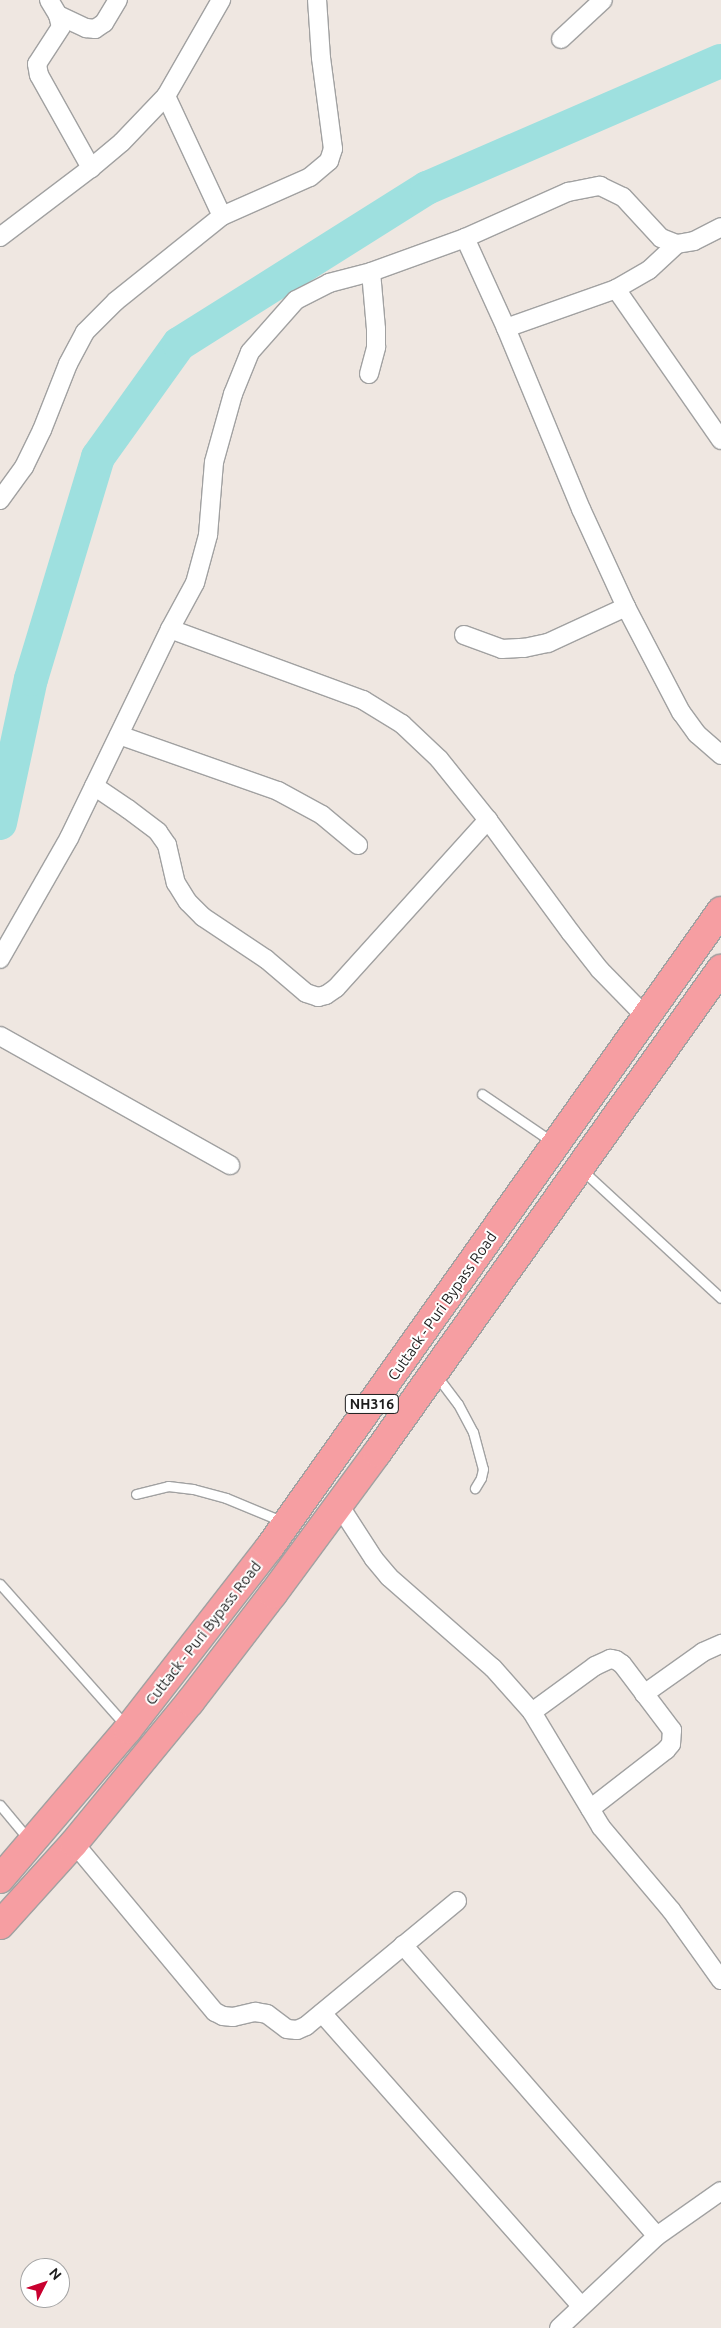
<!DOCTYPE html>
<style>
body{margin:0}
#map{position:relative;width:721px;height:2328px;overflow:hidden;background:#efe7e1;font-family:Ubuntu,sans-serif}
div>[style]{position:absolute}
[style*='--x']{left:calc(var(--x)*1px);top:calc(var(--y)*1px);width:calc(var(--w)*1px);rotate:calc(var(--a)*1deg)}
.river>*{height:34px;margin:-17px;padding:0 17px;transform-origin:17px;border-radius:17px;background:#9ee0df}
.roads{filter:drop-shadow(1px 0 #a1a1a1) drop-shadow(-1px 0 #a1a1a1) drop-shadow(0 1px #a1a1a1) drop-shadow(0 -1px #a1a1a1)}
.service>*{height:9px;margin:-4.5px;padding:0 4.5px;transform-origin:4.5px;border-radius:4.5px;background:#fff}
.minor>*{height:18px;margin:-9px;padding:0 9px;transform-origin:9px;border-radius:9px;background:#fff}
.trunk>*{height:28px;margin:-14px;padding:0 14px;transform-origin:14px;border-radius:14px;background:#f69ea2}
span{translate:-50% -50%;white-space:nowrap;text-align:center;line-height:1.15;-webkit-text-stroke:4px #fff;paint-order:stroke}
.shield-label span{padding:1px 4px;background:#fff;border:1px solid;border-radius:4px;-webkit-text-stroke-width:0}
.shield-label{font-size:14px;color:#1d1d1d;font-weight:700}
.street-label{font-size:15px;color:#1d1d1d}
.north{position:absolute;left:20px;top:2258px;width:50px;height:50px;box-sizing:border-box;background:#fff;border:1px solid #a5a5a5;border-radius:50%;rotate:49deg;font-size:14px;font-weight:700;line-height:20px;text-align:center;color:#1d1d1d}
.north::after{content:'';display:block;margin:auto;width:18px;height:22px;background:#c9002f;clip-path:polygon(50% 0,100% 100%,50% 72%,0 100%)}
</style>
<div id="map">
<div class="river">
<i style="--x:0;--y:823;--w:147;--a:-77.9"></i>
<i style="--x:31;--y:679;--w:232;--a:-73.2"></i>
<i style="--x:98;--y:457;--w:139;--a:-54.4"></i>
<i style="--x:179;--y:344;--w:293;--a:-32.2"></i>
<i style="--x:427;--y:188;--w:320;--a:-23.4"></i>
</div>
<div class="roads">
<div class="service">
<i style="--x:482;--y:1094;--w:87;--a:34.2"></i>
<i style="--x:581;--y:1169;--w:190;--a:42.7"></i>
<i style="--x:436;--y:1375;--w:36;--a:53"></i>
<i style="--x:458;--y:1404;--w:32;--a:62"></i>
<i style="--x:473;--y:1432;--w:38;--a:75"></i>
<i style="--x:483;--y:1469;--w:9;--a:103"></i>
<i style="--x:481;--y:1478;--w:12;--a:121"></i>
<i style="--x:136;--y:1494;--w:33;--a:-14"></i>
<i style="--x:168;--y:1486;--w:25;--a:7"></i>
<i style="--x:193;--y:1489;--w:34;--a:15"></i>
<i style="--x:226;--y:1498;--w:63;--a:22.5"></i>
<i style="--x:0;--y:1584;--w:190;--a:48.4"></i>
<i style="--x:0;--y:1805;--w:47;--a:50.2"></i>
</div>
<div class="minor">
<i style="--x:49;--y:0;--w:17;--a:59"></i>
<i style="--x:58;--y:15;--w:12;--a:76"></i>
<i style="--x:61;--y:27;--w:44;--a:123"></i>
<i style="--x:37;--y:64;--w:11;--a:80"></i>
<i style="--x:39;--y:75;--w:107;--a:60.8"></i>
<i style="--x:58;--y:15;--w:31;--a:25"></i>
<i style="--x:86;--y:28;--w:9;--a:6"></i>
<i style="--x:95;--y:29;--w:11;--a:-34"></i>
<i style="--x:104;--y:23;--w:27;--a:-59"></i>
<i style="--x:561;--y:39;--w:57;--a:-42.9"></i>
<i style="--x:166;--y:96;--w:132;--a:65"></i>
<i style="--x:0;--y:237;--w:114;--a:-37.2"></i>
<i style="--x:91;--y:168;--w:40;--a:-40"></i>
<i style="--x:122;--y:142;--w:64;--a:-46.3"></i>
<i style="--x:166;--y:96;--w:111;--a:-60.2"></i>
<i style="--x:465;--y:238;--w:99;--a:65.5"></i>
<i style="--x:506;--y:328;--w:196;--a:67.5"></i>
<i style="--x:581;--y:509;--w:108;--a:65.3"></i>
<i style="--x:626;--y:607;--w:119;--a:62.4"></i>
<i style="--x:681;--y:712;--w:27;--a:54"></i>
<i style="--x:697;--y:734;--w:32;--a:41"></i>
<i style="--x:616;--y:289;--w:184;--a:55.2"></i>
<i style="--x:506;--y:328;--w:117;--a:-19.5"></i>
<i style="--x:616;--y:289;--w:38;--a:-30"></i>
<i style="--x:649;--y:270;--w:38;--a:-43"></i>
<i style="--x:369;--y:374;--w:28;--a:-75"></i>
<i style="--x:376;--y:347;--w:18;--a:-90"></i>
<i style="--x:376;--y:329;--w:57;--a:-95"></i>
<i style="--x:0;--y:500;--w:41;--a:-54"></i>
<i style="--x:24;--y:467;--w:41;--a:-64.1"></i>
<i style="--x:42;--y:430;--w:71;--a:-68.5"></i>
<i style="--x:68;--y:364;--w:36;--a:-62"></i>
<i style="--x:85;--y:332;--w:44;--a:-45"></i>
<i style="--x:116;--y:301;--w:136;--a:-38.7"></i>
<i style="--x:222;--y:216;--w:96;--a:-23.9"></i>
<i style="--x:310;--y:177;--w:25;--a:-40"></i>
<i style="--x:329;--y:161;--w:13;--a:-72"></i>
<i style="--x:333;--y:149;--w:92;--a:-97.5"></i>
<i style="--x:321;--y:58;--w:58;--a:-93.9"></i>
<i style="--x:170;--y:629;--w:206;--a:20.2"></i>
<i style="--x:363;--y:700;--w:46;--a:31.6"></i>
<i style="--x:402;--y:724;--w:51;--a:43.4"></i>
<i style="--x:439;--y:759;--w:78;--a:51.2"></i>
<i style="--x:488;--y:820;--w:140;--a:53.7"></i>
<i style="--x:571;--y:933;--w:47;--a:51.9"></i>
<i style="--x:600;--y:970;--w:64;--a:45.6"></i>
<i style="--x:464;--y:635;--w:40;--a:20.2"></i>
<i style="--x:502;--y:649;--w:22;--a:-3"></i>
<i style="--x:524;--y:648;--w:25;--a:-12"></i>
<i style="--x:548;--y:643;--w:86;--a:-24.8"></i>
<i style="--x:119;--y:735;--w:169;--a:19.4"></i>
<i style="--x:278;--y:791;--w:50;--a:28.6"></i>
<i style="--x:322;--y:815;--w:47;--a:39.8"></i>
<i style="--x:94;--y:786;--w:41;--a:34.1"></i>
<i style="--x:128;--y:809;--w:38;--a:37"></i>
<i style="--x:158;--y:832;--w:16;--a:55"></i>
<i style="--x:167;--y:845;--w:39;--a:77"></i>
<i style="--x:176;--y:883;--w:22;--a:58"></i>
<i style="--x:188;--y:902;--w:21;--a:45"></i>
<i style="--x:203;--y:917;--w:76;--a:33.7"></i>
<i style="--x:266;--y:959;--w:52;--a:40.4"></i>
<i style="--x:306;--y:993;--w:13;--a:18"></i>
<i style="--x:318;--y:997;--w:8;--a:-14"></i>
<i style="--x:326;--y:995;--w:12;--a:-35"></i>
<i style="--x:336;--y:988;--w:227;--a:-47.9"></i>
<i style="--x:0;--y:959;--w:139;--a:-60.3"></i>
<i style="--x:69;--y:838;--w:232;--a:-64.2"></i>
<i style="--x:170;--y:629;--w:52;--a:-61.5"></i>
<i style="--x:195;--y:583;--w:50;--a:-74.8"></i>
<i style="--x:208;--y:535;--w:73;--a:-85.3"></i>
<i style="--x:214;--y:462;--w:71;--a:-74.4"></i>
<i style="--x:233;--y:394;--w:45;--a:-68"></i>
<i style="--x:250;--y:352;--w:69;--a:-48.5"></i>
<i style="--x:296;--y:300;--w:37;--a:-27"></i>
<i style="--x:329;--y:283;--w:43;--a:-14.7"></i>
<i style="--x:371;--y:272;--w:100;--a:-19.9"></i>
<i style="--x:465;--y:238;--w:113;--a:-24.1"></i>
<i style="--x:568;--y:192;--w:33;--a:-11"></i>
<i style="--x:600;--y:186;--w:25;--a:26"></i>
<i style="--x:623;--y:197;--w:56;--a:47.2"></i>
<i style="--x:661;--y:238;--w:17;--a:21"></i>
<i style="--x:677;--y:244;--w:17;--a:-10"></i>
<i style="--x:694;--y:241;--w:30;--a:-27"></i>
<i style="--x:0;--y:1036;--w:264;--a:29.3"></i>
<i style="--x:339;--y:1505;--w:64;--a:57.1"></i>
<i style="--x:374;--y:1559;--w:23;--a:50"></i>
<i style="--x:389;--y:1577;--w:138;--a:41.2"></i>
<i style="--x:493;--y:1668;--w:59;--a:48.4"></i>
<i style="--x:532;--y:1712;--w:134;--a:59"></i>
<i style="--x:601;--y:1827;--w:109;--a:49.9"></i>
<i style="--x:671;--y:1910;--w:86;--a:54.5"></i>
<i style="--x:644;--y:1694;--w:72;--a:-35.4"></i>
<i style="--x:703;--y:1652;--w:20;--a:-24"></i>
<i style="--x:532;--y:1712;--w:78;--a:-36.1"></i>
<i style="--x:595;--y:1666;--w:17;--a:-25"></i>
<i style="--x:610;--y:1659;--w:6;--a:9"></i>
<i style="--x:616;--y:1660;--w:7;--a:34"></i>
<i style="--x:622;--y:1664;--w:83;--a:52.9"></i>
<i style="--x:672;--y:1730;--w:14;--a:94"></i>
<i style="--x:671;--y:1744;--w:8;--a:130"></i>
<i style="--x:666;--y:1750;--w:96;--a:142.2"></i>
<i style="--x:74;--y:1843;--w:220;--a:50.2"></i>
<i style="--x:215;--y:2012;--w:9;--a:27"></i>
<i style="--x:223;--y:2016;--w:10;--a:6"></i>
<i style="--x:233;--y:2017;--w:23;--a:-13"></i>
<i style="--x:255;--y:2012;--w:12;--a:9"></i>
<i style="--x:267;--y:2014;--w:25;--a:37"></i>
<i style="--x:287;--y:2029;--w:10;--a:6"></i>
<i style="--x:297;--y:2030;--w:10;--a:-24"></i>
<i style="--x:306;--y:2026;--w:196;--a:-39.6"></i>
<i style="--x:403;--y:1945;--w:386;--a:48.9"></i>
<i style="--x:322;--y:2013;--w:391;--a:48.5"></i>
<i style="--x:559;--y:2328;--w:134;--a:-43.2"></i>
<i style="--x:657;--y:2236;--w:78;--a:-35.1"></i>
</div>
<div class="trunk">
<i style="--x:0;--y:1879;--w:197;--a:-49.5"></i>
<i style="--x:128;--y:1729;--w:229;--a:-52.1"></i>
<i style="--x:269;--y:1548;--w:781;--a:-54.64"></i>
<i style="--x:0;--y:1925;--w:110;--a:-47.9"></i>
<i style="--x:74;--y:1843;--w:183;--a:-50.6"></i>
<i style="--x:190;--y:1702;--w:136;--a:-52.5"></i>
<i style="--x:273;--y:1594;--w:175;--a:-53.6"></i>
<i style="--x:377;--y:1453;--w:594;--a:-54.6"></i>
</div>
</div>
<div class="shield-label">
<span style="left:372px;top:1404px">NH316</span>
</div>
<div class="street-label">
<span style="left:442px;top:1306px;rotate:-55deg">Cuttack - Puri Bypass Road</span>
<span style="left:203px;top:1633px;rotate:-52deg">Cuttack - Puri Bypass Road</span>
</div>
<div class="north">N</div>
</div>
